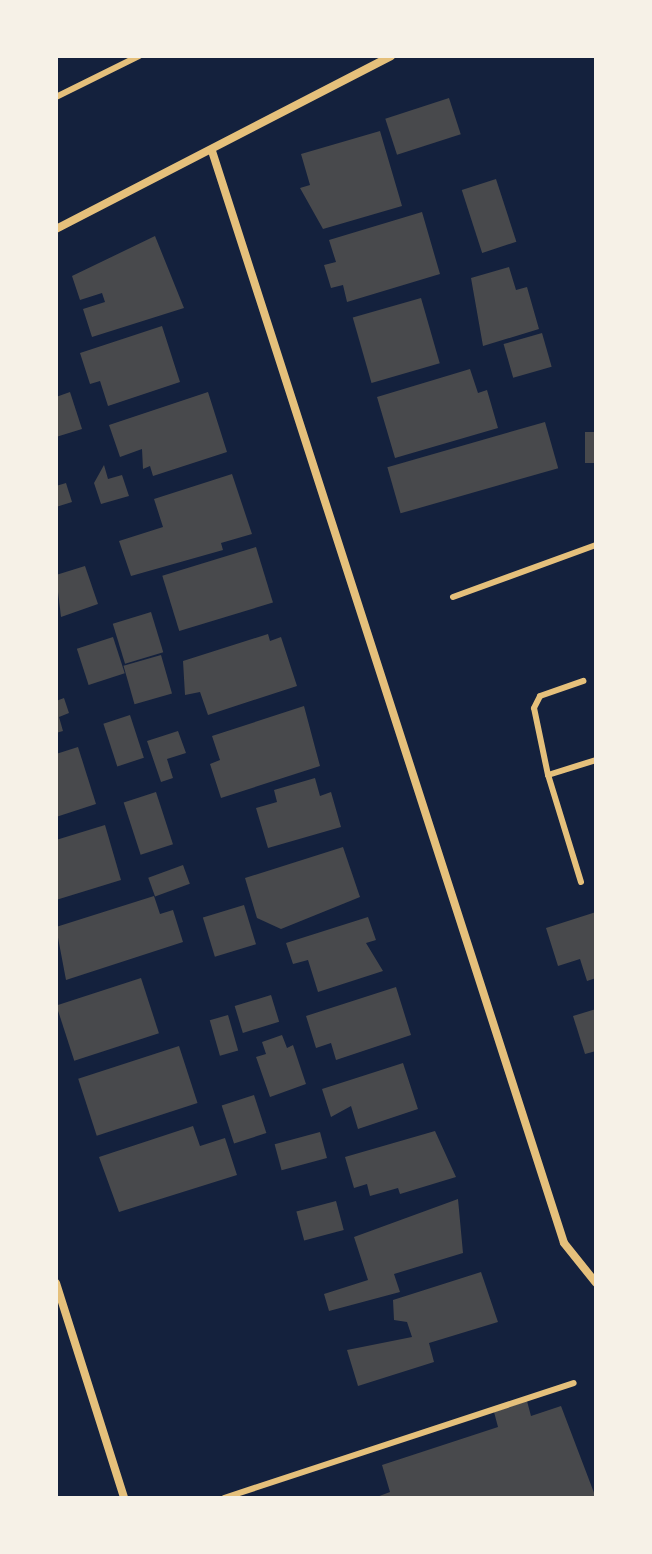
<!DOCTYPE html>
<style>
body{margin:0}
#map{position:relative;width:652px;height:1554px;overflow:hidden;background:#14213d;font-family:"Varela Round",sans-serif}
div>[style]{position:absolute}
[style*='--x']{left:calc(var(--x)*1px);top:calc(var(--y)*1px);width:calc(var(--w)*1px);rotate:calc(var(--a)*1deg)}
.building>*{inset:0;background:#48494c;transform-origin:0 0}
.service>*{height:6px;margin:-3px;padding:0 3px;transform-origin:3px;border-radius:3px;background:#e5c07b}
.minor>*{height:8px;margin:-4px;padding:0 4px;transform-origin:4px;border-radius:4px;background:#e5c07b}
span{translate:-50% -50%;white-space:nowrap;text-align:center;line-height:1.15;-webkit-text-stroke:6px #f6f1e7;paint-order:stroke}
.frame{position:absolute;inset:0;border:58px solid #f6f1e7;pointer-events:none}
</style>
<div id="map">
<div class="building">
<i style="left:449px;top:98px;width:38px;height:67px;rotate:72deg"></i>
<i style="clip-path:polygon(380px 131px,402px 206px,323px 229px,300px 188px,310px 185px,301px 154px)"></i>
<i style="left:496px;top:179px;width:66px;height:36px;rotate:72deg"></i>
<i style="clip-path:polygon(422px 212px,440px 274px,347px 302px,343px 285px,331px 288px,324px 265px,336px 262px,329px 240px)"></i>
<i style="clip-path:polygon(155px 236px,184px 308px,92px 337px,83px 309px,105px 302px,102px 293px,80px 300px,72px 276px)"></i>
<i style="clip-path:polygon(509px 267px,516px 290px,527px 287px,539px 329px,483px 346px,471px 278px)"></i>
<i style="left:421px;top:298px;width:68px;height:71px;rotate:74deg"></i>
<i style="clip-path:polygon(162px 326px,180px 382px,108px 406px,100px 381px,90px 384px,80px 353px)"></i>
<i style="left:542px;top:333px;width:35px;height:40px;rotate:74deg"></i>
<i style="clip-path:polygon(470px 369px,478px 393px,487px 390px,498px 428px,395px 458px,377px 397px)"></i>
<i style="clip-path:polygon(70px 392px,82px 429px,56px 437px,56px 397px)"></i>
<i style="clip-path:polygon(208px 392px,227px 452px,153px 476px,150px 466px,143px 469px,142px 449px,120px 457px,109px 425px)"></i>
<i style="left:545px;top:422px;width:48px;height:164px;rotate:74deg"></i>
<i style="left:585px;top:432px;width:11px;height:31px"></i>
<i style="clip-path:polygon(104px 465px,108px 479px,122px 475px,129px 496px,101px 504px,94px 483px)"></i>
<i style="clip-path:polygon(232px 474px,252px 534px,221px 543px,223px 550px,131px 576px,119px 541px,163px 527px,154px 499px)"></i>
<i style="clip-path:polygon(66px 483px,72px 502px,56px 507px,56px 486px)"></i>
<i style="left:256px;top:547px;width:58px;height:98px;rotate:73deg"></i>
<i style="clip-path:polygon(85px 566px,98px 604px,61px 617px,56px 575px)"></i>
<i style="left:151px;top:612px;width:42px;height:40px;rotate:73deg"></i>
<i style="clip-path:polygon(268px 634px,270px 641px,281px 637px,297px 686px,208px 715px,200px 692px,185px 695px,183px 661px)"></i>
<i style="left:113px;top:637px;width:38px;height:38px;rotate:72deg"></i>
<i style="left:161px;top:655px;width:40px;height:39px;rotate:74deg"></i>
<i style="clip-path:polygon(64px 698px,69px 713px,59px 717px,63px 731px,56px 733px,56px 701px)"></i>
<i style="clip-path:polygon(304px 706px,320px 766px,221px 798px,210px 764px,220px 760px,212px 736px)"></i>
<i style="left:130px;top:715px;width:45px;height:28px;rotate:72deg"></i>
<i style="clip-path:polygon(178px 731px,186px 753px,167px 759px,173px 778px,161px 782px,147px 741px)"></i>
<i style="clip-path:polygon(78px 747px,96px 804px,56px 817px,56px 754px)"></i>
<i style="clip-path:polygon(315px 778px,320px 796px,331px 792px,341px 827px,268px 848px,256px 808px,277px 802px,274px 790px)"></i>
<i style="left:156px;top:792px;width:55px;height:34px;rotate:72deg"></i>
<i style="clip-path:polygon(105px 825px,121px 880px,56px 900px,56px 840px)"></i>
<i style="clip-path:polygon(343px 847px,360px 897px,281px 929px,257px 918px,245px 878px)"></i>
<i style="left:183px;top:865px;width:20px;height:37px;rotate:70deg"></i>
<i style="clip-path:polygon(154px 896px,160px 914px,173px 910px,183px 942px,66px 980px,56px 927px)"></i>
<i style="left:244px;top:905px;width:41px;height:43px;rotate:73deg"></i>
<i style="clip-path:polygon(596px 912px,596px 978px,587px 981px,580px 959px,558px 966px,546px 928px)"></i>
<i style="clip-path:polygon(368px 917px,376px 940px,366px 943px,383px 971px,318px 992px,308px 960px,293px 964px,286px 943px)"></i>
<i style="left:141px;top:978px;width:58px;height:89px;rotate:72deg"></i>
<i style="clip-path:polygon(396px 987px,411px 1035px,336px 1060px,331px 1043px,316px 1048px,306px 1016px)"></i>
<i style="left:271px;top:995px;width:28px;height:38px;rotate:73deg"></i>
<i style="clip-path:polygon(596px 1009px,596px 1051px,585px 1054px,573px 1016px)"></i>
<i style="left:228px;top:1015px;width:37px;height:19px;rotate:74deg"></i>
<i style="clip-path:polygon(282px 1035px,287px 1048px,293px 1045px,306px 1084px,270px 1097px,256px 1057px,266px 1054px,262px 1042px)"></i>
<i style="left:179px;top:1046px;width:60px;height:106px;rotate:72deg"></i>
<i style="clip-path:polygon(403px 1063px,418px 1109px,358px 1129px,351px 1106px,331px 1117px,322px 1089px)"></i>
<i style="left:254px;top:1095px;width:40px;height:34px;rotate:72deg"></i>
<i style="clip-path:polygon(193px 1126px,200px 1146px,225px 1138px,237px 1175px,119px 1212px,99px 1157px)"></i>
<i style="clip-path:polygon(435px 1131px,456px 1177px,400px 1194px,398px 1188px,370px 1196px,367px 1184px,354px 1188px,345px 1157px)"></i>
<i style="left:320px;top:1132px;width:27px;height:47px;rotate:75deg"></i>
<i style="clip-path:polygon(458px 1199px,463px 1253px,394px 1274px,400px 1292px,329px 1311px,324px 1294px,368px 1280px,354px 1237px)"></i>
<i style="left:336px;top:1201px;width:30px;height:41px;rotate:75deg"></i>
<i style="clip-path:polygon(481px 1272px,498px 1322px,429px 1343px,434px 1362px,358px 1386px,347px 1350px,412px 1337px,407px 1322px,394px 1320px,393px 1300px)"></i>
<i style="clip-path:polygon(527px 1401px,531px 1416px,561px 1406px,596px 1498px,374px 1498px,390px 1492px,382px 1465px,498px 1427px,494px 1412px)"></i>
</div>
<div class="service">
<i style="--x:56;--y:97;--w:93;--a:-26.3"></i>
<i style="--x:453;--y:597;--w:152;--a:-20"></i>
<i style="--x:548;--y:775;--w:68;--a:-101.8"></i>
<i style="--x:534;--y:708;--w:13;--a:-63"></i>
<i style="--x:540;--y:696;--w:46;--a:-19.2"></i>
<i style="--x:581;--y:882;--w:112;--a:-107.1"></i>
<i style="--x:548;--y:775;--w:50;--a:-17.4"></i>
<i style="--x:224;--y:1498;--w:368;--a:-18.2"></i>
</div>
<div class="minor">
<i style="--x:212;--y:151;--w:1147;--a:72.13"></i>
<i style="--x:564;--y:1243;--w:51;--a:51.3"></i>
<i style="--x:56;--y:229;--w:377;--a:-27.3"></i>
<i style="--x:56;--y:1283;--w:225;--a:72.4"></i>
</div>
<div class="frame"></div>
</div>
